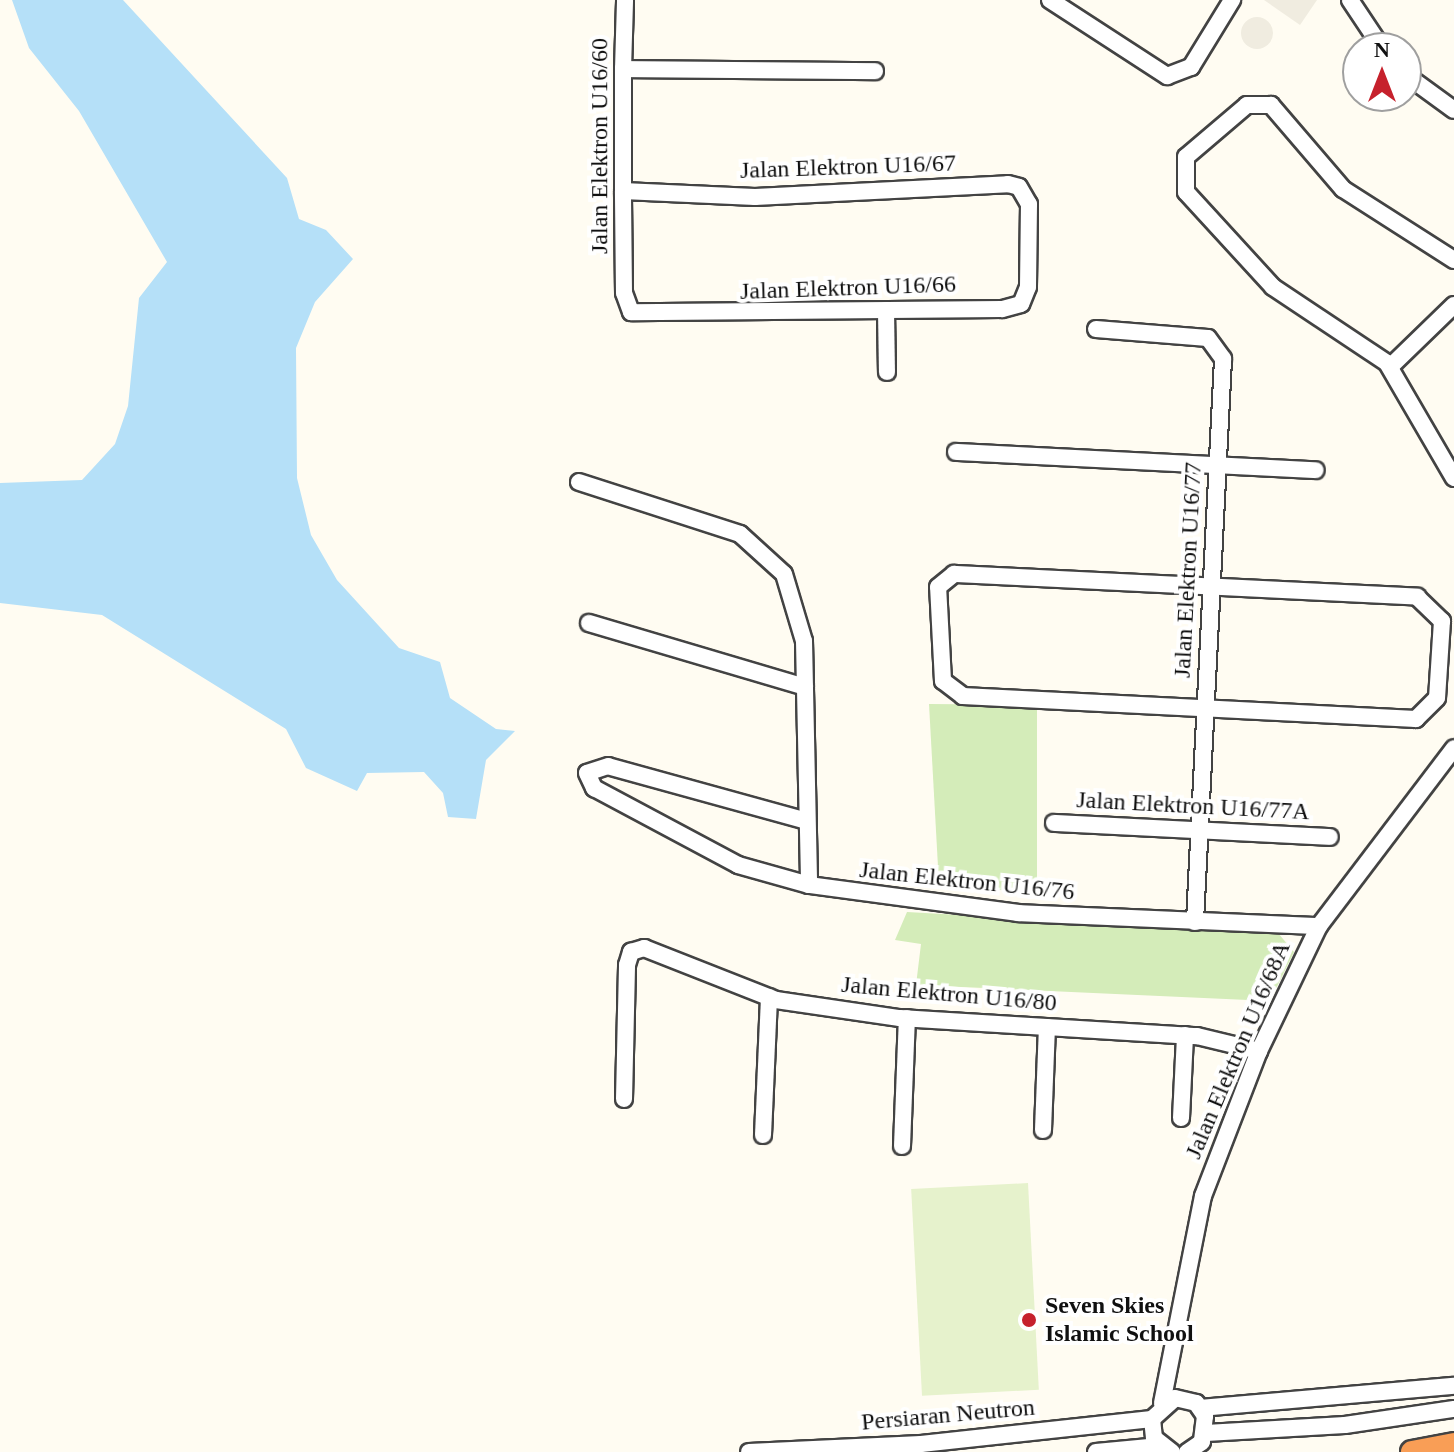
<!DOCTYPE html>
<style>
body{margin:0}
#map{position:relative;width:1454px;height:1452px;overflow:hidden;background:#fffcf2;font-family:Georgia,serif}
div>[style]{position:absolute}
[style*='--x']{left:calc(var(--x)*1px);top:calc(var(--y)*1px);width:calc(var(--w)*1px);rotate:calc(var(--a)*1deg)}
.green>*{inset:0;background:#d4ecb9}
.pitch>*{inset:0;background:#e6f2cc;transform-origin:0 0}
.plaza>*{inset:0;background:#f0ece0}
.round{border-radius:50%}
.water>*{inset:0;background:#b5e0f8}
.roads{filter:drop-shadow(2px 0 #434343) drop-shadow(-2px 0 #434343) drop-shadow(0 2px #434343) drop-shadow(0 -2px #434343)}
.minor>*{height:16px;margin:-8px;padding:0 8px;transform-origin:8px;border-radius:8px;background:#fff}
.highway>*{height:22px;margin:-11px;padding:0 11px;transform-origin:11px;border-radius:11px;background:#f99e56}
.dots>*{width:22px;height:22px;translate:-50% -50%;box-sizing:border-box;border:4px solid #fff;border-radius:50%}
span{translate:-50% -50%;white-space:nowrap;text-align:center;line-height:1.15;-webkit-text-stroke:8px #fff;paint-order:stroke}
.street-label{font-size:24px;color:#101010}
.poi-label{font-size:24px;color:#101010;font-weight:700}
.left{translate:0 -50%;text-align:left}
.north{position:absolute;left:1342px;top:32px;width:80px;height:80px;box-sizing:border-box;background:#fff;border:2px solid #9f9f9f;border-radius:50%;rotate:0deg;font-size:22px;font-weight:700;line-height:32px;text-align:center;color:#101010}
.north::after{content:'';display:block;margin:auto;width:28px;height:36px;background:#c6212c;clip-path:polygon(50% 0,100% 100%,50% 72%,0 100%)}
</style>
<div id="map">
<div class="green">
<i style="clip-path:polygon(929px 704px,1037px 705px,1037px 893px,939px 885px)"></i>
<i style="clip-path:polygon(907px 912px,1278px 933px,1294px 952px,1270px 1001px,916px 985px,921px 944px,895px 940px)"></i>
</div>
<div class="pitch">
<i style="left:1028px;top:1183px;width:207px;height:117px;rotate:87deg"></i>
</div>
<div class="plaza">
<i style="clip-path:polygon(1264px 0,1317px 0,1300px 25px)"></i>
<i class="round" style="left:1241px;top:17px;width:32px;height:32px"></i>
</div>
<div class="water">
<i style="clip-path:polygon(12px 0,123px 0,287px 178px,299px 219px,326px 230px,353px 259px,315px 302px,296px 348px,297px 478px,311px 535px,337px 580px,399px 648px,440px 662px,450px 698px,496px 729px,515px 731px,486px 760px,476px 819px,448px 817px,443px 793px,424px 772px,367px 773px,357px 791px,306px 768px,286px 729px,102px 615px,0 603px,0 483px,82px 480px,115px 444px,128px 406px,139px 298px,167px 262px,79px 111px,29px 48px)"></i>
</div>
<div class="roads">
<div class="minor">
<i style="--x:1050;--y:0;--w:140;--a:33"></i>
<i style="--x:1167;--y:76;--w:26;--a:-21"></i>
<i style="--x:1191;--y:67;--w:79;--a:-58.5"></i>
<i style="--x:1350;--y:0;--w:58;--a:56.3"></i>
<i style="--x:623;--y:69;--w:252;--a:0.5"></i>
<i style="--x:1406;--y:75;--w:59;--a:36.1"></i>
<i style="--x:623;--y:191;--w:132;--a:2.6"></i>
<i style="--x:755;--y:197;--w:253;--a:-2.9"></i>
<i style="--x:1008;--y:184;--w:11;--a:15"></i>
<i style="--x:1019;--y:187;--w:20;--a:60"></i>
<i style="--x:1029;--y:204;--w:83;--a:90.7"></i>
<i style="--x:1028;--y:287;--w:18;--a:112"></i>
<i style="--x:1021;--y:304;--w:20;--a:165"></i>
<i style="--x:1002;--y:309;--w:371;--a:179.5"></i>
<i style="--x:631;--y:312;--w:20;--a:-110"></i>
<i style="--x:624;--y:293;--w:102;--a:-90.6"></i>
<i style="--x:623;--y:191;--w:122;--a:-90"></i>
<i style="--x:623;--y:69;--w:69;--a:-88.3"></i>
<i style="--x:1454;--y:260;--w:132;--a:-147.4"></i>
<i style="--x:1343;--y:189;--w:111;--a:-130.6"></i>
<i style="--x:1271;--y:105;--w:24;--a:180"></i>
<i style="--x:1247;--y:105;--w:80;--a:139.6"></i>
<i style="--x:1186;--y:157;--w:35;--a:90"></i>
<i style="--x:1186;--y:192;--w:129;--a:47.5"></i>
<i style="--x:1273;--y:287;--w:137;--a:33.7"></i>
<i style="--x:1387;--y:363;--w:133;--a:59.8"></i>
<i style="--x:886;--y:310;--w:62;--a:89.1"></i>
<i style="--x:1096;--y:329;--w:112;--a:4.6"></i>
<i style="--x:1208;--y:338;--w:26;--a:54"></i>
<i style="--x:1223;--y:359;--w:564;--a:92.85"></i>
<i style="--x:1390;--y:367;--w:89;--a:-44.1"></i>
<i style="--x:956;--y:452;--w:360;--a:2.9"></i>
<i style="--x:579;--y:482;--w:169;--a:17.9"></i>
<i style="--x:740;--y:534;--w:59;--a:42.3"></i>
<i style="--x:784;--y:574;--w:70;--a:73.4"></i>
<i style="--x:804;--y:641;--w:244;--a:88.8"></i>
<i style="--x:954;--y:574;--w:464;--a:2.8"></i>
<i style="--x:1417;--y:597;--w:35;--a:44"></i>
<i style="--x:1442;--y:621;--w:77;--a:93.7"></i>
<i style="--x:1437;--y:698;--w:30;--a:135"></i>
<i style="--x:1416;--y:719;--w:454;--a:-177.1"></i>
<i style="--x:963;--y:696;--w:25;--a:-143"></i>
<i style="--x:943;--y:681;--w:94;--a:-93"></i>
<i style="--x:938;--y:587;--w:21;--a:-39"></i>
<i style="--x:589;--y:623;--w:225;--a:16.5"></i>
<i style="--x:807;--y:821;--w:206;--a:-164.6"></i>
<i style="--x:608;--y:766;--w:22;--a:162"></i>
<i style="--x:587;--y:773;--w:17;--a:65"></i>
<i style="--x:594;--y:788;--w:163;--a:28.1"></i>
<i style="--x:738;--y:865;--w:74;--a:15.7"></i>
<i style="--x:809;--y:885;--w:211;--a:7.6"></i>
<i style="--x:1018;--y:913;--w:301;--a:2.5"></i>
<i style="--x:1054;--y:823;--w:276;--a:2.9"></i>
<i style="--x:624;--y:1099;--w:134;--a:-88.7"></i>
<i style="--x:627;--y:965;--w:14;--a:-73"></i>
<i style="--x:631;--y:952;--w:14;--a:-17"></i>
<i style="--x:644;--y:948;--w:142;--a:21.5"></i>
<i style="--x:776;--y:1000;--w:125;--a:8.3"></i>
<i style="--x:900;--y:1018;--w:298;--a:3.5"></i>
<i style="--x:1197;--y:1036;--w:64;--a:13.6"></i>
<i style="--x:1181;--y:1118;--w:83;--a:-87.2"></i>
<i style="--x:1043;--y:1130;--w:103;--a:-87.8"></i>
<i style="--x:763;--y:1135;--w:138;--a:-87.5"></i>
<i style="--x:902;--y:1146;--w:128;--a:-87.8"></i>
<i style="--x:1162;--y:1403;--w:211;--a:-78.8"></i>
<i style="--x:1203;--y:1196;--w:155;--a:-68.9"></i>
<i style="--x:1259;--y:1051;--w:139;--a:-64.4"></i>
<i style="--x:1319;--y:926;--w:223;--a:-52.8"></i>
<i style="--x:1200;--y:1408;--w:255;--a:-5"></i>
<i style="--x:1206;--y:1433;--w:139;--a:-3.3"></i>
<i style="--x:1345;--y:1425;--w:110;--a:-8.4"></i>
<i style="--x:749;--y:1452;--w:172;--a:-2.7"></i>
<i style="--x:921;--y:1444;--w:232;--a:-6.2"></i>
<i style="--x:1096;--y:1452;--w:64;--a:-5.4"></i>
<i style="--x:1172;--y:1452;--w:23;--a:-142"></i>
<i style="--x:1154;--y:1438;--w:19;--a:-96"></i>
<i style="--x:1152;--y:1419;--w:31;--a:-42"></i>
<i style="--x:1175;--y:1398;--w:22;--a:13"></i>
<i style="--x:1196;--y:1403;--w:16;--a:55"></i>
<i style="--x:1205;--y:1416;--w:26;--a:97"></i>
<i style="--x:1202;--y:1442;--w:18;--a:146"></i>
</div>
<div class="highway">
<i style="--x:1412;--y:1452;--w:43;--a:-10.8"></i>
</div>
</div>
<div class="dots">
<i style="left:1029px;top:1320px;background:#c6212c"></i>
</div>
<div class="street-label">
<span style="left:600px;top:146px;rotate:-90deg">Jalan Elektron U16/60</span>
<span style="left:848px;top:167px;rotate:-2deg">Jalan Elektron U16/67</span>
<span style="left:848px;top:288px;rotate:-2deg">Jalan Elektron U16/66</span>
<span style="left:1188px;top:570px;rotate:-87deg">Jalan Elektron U16/77</span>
<span style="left:1193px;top:806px;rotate:3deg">Jalan Elektron U16/77A</span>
<span style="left:967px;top:881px;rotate:6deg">Jalan Elektron U16/76</span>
<span style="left:949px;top:994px;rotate:5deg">Jalan Elektron U16/80</span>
<span style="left:1238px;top:1050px;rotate:-67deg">Jalan Elektron U16/68A</span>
<span style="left:948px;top:1415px;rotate:-5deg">Persiaran Neutron</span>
</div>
<div class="poi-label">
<span class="left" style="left:1045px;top:1320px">Seven Skies<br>Islamic School</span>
</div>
<div class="north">N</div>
</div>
